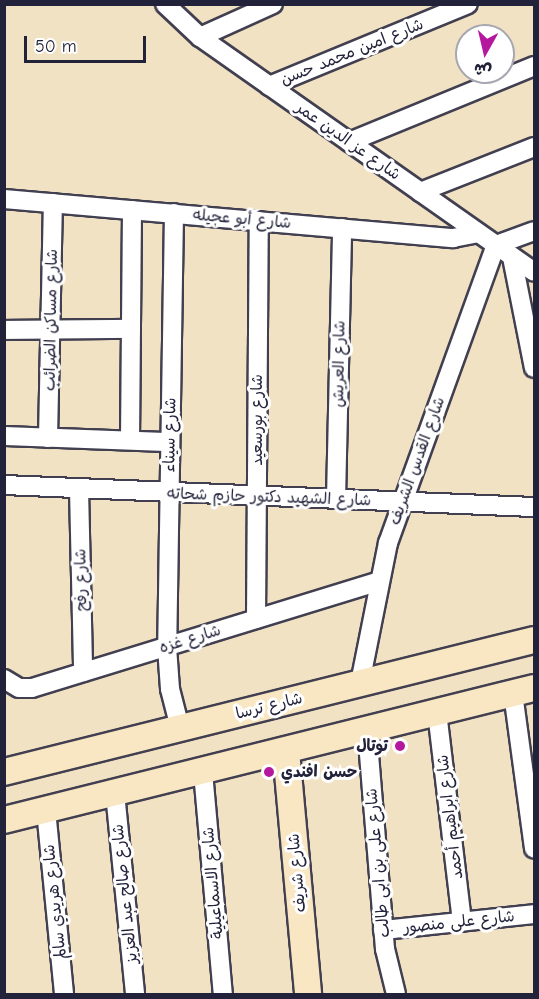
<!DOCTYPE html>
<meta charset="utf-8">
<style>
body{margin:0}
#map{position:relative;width:539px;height:999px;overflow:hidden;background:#f1e2c4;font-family:"Comic Neue","Playpen Sans Arabic",sans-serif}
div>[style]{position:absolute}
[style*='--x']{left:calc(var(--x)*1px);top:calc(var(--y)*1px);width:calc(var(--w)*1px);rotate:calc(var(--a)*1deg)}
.roads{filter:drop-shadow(2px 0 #413f50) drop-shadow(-2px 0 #413f50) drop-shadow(0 2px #413f50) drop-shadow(0 -2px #413f50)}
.street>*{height:18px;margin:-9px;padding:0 9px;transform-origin:9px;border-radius:9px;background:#fff}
.secondary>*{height:26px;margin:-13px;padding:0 13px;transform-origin:13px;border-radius:13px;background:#f9e7c3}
.dots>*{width:16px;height:16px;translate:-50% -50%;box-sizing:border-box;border:3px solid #fff;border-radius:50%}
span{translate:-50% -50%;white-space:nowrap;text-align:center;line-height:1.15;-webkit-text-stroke:6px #fff;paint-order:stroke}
.street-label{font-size:16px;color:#22223b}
.poi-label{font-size:16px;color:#22223b;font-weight:700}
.right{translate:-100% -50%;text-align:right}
.left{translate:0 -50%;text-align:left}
.frame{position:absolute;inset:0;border:6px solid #22223b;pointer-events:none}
.north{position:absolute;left:455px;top:24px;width:60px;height:60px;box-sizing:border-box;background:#fff;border:2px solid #a7a7b1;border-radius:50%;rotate:188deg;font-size:16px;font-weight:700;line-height:24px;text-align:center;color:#22223b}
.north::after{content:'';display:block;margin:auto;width:21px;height:27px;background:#b5179e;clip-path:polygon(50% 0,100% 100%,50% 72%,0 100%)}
.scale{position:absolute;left:24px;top:36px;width:122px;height:27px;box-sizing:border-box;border:3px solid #22223b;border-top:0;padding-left:8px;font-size:18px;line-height:21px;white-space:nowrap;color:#22223b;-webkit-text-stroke:4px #fff;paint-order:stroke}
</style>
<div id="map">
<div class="roads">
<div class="street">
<i style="--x:165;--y:4;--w:48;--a:43.3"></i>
<i style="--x:200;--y:37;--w:408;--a:35.1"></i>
<i style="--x:200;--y:37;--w:80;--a:-24.3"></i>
<i style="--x:269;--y:86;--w:215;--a:-22.4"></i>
<i style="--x:349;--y:142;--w:200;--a:-22.3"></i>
<i style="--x:420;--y:192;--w:123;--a:-21.5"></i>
<i style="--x:4;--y:199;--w:451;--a:5"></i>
<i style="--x:453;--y:238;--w:25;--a:-11"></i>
<i style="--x:174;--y:213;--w:434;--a:90.9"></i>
<i style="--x:167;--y:647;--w:42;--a:85.9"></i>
<i style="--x:170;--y:689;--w:40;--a:75.6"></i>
<i style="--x:512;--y:257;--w:113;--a:78.8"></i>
<i style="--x:4;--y:330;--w:127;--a:-0.5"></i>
<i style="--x:4;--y:436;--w:166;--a:2.1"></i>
<i style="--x:48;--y:438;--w:235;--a:-88.8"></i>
<i style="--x:130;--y:440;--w:230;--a:-89.5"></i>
<i style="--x:4;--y:485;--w:530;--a:2.38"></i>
<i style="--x:79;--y:489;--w:183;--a:88.7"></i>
<i style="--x:336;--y:499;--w:271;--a:-88.7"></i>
<i style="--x:256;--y:619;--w:398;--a:-89.6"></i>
<i style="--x:4;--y:679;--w:17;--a:31"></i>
<i style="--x:19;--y:688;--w:13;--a:0"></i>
<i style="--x:32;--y:688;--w:361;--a:-17.1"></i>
<i style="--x:360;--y:683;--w:143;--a:-78.7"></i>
<i style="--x:388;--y:543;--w:317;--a:-70.1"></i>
<i style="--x:496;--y:245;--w:40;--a:-20.2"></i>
<i style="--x:513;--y:693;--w:157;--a:82.3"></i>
<i style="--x:437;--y:712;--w:211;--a:83.2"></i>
<i style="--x:367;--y:730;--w:220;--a:85.3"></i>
<i style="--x:385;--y:949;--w:46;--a:76.3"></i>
<i style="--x:203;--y:772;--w:223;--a:84.9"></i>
<i style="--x:115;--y:793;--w:202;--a:84.3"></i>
<i style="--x:46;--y:810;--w:185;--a:84.4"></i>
<i style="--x:383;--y:930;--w:152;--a:-6"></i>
</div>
<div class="secondary">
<i style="--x:286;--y:751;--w:244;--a:84.8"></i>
<i style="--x:4;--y:772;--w:546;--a:-13.99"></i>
<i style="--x:4;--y:820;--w:546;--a:-13.99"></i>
</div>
</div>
<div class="dots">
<i style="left:400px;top:746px;background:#b5179e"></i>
<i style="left:269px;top:772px;background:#b5179e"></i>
</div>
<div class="street-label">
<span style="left:352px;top:52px;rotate:-22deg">شارع امين محمد حسن</span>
<span style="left:348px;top:141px;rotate:35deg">شارع عز الدين عمر</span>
<span style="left:242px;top:219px;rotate:5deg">شارع أبو عجيله</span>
<span style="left:51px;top:320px;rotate:-89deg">شارع مساكن الضرائب</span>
<span style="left:339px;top:364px;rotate:-89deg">شارع العريش</span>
<span style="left:257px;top:420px;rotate:-90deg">شارع بورسعيد</span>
<span style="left:170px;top:435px;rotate:-89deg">شارع سيناء</span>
<span style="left:417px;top:461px;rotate:-70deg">شارع القدس الشريف</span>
<span style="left:269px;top:497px;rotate:2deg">شارع الشهيد دكتور حازم شحاته</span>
<span style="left:81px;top:580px;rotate:-91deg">شارع رفح</span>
<span style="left:190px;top:639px;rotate:-17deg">شارع غزه</span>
<span style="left:269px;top:706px;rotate:-14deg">شارع ترسا</span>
<span style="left:450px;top:817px;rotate:-97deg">شارع ابراهيم أحمد</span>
<span style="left:378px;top:863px;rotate:-95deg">شارع على بن ابى طالب</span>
<span style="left:297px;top:873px;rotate:-95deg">شارع شريف</span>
<span style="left:213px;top:883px;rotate:-95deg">شارع الاسماعيلية</span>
<span style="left:125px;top:894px;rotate:-96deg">شارع صالح عبد العزيز</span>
<span style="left:55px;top:902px;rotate:-96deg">شارع هريدي سالم</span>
<span style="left:459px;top:922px;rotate:-6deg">شارع على منصور</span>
</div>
<div class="poi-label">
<span class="right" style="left:388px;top:746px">توتال</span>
<span class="left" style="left:281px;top:772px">حسن افندي</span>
</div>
<div class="frame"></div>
<div class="north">ش</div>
<div class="scale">50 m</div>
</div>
